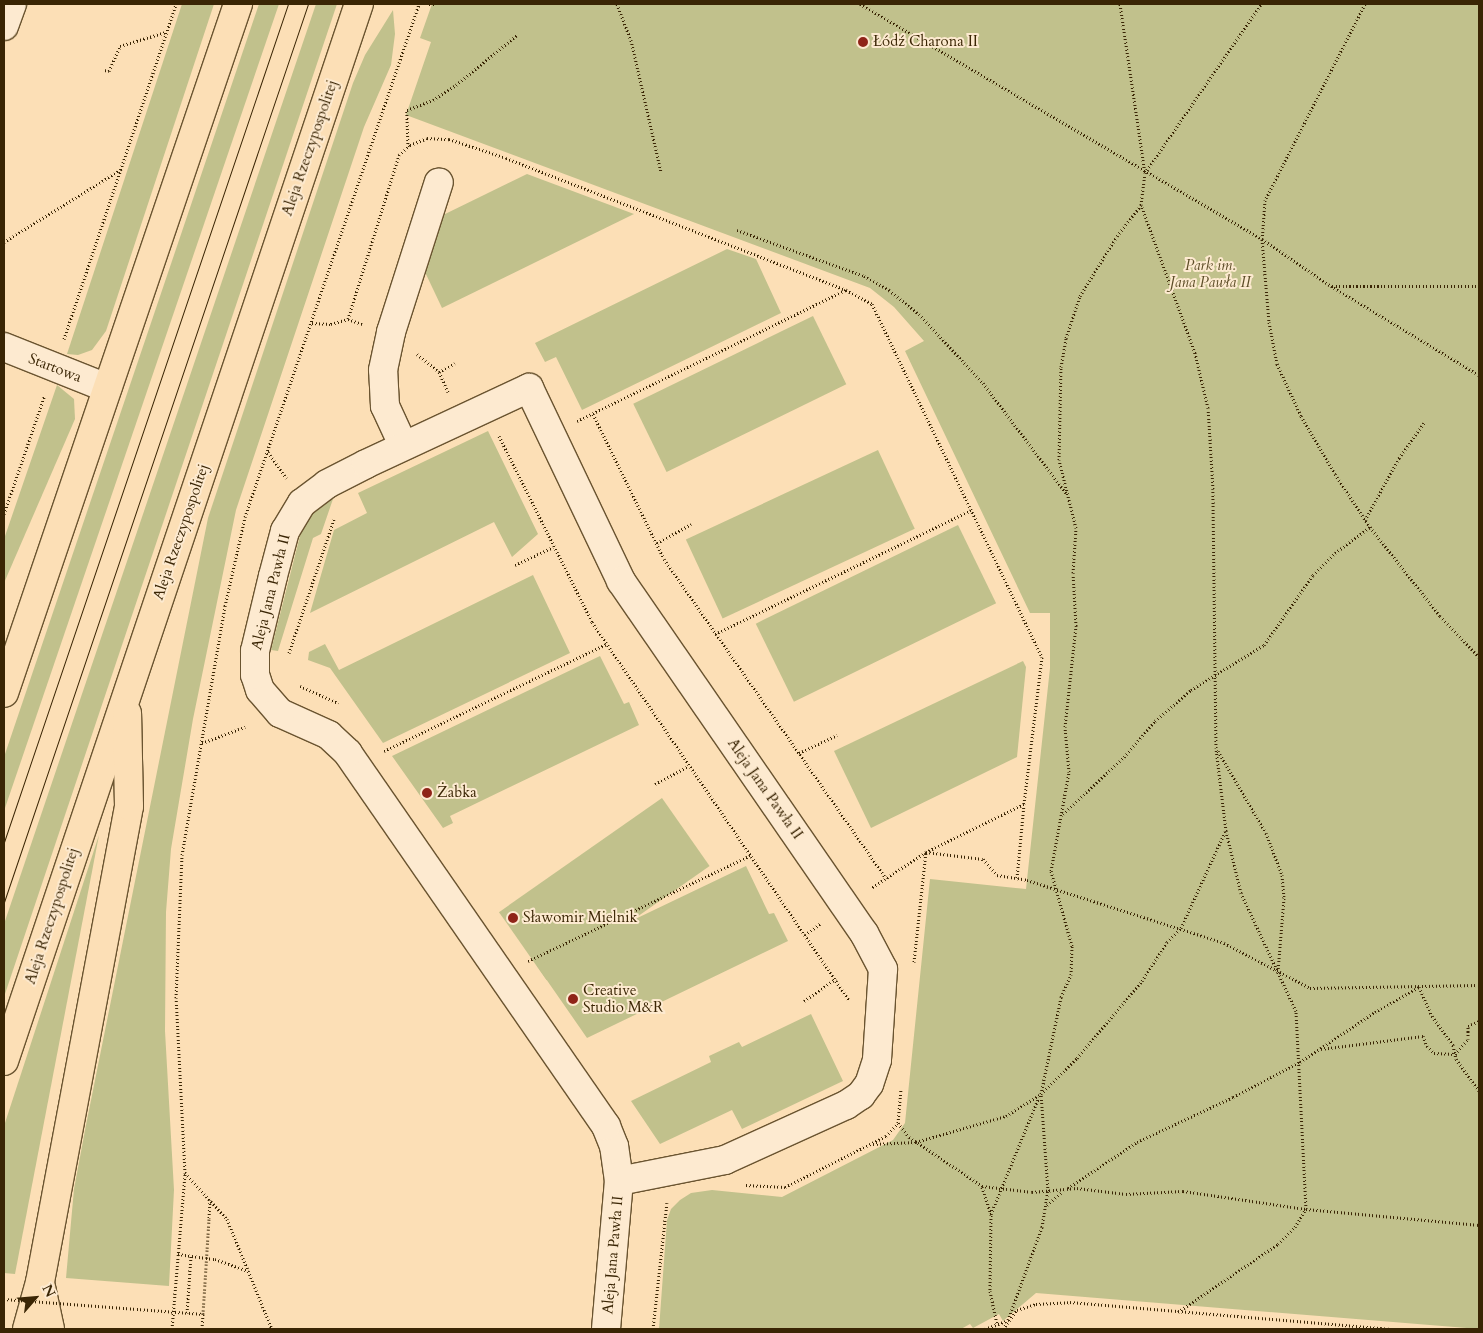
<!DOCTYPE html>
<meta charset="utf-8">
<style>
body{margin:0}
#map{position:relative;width:1483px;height:1333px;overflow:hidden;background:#fcdfb6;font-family:Cardo,serif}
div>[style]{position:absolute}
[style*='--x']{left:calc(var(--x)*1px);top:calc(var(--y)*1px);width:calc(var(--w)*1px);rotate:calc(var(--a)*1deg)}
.green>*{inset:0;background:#c1c18c;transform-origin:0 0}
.path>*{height:3px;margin-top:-1.5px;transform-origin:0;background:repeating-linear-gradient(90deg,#3a2504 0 1px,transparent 0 3.5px)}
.roads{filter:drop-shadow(1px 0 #6a5430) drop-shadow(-1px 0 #6a5430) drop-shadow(0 1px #6a5430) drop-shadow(0 -1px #6a5430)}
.minor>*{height:28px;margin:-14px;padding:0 14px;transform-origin:14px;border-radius:14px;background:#fdead0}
.major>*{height:28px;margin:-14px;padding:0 14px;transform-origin:14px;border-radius:14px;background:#fcdfb6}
.tram>*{height:1px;margin:-0.5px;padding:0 0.5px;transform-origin:0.5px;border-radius:0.5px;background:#3a2504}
.path-bridge>*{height:3px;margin-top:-1.5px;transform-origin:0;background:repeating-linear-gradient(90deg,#3a2504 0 1px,transparent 0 3.5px)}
.dots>*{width:14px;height:14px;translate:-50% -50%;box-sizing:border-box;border:2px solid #fdead0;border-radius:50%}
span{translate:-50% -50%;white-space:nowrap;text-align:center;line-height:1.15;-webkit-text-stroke:4px #fdead0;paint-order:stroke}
.poi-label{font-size:15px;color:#3a2504}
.left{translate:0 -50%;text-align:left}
.street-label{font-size:15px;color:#3a2504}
.park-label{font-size:15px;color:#5c4c26;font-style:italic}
.frame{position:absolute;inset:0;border:5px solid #3a2504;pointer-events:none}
.north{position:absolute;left:10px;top:1273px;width:50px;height:50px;-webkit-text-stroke:4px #fdead0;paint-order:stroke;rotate:63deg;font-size:14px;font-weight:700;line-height:20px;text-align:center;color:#3a2504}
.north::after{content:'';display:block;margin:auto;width:18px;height:22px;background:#3a2504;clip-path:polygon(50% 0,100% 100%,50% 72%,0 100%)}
</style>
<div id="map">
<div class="green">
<i style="clip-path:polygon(182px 4px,214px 4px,106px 331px,92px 350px,78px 355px,67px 354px)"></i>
<i style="clip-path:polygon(259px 4px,279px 4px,4px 811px,4px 757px)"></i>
<i style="clip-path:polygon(316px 4px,337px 4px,4px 997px,4px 924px)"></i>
<i style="clip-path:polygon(432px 4px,1479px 4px,1479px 1329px,1036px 1293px,1003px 1321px,999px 1314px,973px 1328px,970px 1324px,961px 1329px,659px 1329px,667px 1220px,671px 1209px,680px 1200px,691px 1193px,712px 1190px,782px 1197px,893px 1140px,905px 1123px,930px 879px,1026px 889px,1050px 668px,1050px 613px,1030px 613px,905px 351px,924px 341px,894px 307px,870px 288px,406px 115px,431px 42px,420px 38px)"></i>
<i style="clip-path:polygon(393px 10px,395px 34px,391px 65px,364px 127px,236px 510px,193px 719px,171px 849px,166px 912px,165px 1031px,174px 1190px,169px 1286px,66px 1278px,74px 1189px,86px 1125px,208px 518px,353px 83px,365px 55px)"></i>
<i style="clip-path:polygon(527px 174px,634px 214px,442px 308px,424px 270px,441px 216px)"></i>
<i style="clip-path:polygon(727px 249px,756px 259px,781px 313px,582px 410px,556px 357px,545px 362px,535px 343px)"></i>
<i style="left:813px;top:316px;width:76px;height:200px;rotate:64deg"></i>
<i style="clip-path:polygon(57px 385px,74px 399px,75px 419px,4px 583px,4px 539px)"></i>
<i style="clip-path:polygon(488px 431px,538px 534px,512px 557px,494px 522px,310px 613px,334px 530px,367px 513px,358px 493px)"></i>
<i style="left:878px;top:450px;width:87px;height:212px;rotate:65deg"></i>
<i style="clip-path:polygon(334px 496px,321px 534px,313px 538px,278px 651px,271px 650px,302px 528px,310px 516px)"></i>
<i style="left:958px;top:525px;width:87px;height:225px;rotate:64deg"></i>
<i style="clip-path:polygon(533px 575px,570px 653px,383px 743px,330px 668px,308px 660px,309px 652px,325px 644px,339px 670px)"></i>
<i style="clip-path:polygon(600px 656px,624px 704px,629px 702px,639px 725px,450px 816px,453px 823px,443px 828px,392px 756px)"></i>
<i style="clip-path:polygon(1023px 661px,1026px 667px,1017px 757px,871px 828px,834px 751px)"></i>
<i style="left:662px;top:798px;width:83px;height:199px;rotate:55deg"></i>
<i style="clip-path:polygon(99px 835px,15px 1274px,4px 1273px,4px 1126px)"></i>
<i style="clip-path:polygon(746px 866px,769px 914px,774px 913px,788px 941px,587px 1038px,537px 966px)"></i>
<i style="clip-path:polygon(811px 1014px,843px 1081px,742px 1129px,732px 1110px,660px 1144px,631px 1101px,711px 1062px,709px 1056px,739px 1042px,742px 1047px)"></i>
</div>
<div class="path">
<i style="--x:429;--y:4;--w:6;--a:0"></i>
<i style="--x:617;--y:4;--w:39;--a:69"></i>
<i style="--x:631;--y:40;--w:135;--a:77.2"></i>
<i style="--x:860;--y:4;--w:466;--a:30.3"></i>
<i style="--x:1262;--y:239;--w:83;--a:34.3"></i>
<i style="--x:1331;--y:286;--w:173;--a:31"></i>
<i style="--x:1120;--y:4;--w:171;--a:81.6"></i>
<i style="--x:1365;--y:4;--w:220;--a:117"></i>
<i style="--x:1265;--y:200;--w:39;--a:94"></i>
<i style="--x:1262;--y:239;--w:83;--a:85.2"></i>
<i style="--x:1269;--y:322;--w:43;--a:79.2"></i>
<i style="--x:1277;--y:364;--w:57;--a:65.2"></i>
<i style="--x:1301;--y:416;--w:67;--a:59.6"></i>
<i style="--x:1335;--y:474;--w:64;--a:56.6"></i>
<i style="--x:1370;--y:527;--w:113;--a:51.8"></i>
<i style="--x:1440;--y:616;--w:57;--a:46.4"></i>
<i style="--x:105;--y:70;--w:4;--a:14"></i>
<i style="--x:109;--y:71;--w:27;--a:-66"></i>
<i style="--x:120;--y:46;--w:48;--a:-16.9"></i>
<i style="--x:408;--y:147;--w:37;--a:-92"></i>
<i style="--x:407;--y:110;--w:28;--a:-21"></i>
<i style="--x:433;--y:100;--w:27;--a:-33"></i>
<i style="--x:456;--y:85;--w:79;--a:-39.3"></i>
<i style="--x:737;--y:230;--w:135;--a:19.9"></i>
<i style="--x:864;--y:276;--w:29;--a:29"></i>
<i style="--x:889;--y:290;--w:38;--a:39"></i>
<i style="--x:919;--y:314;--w:94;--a:47.2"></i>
<i style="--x:983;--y:383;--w:138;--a:53"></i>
<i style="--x:4;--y:242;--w:137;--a:-31.8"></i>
<i style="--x:1332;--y:286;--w:147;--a:0"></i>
<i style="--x:348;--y:319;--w:172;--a:-72.7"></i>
<i style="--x:399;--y:155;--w:15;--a:-42"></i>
<i style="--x:410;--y:145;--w:18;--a:-22"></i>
<i style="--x:427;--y:138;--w:22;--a:3"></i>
<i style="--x:449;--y:139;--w:60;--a:18.4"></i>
<i style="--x:506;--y:158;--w:365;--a:21.2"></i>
<i style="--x:846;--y:290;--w:30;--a:28"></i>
<i style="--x:872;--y:304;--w:392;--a:64.3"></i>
<i style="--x:1042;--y:657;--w:148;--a:97"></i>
<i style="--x:1024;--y:804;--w:109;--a:153.9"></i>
<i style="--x:926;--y:852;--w:66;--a:146.8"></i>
<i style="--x:312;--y:323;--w:19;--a:3"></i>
<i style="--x:331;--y:324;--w:18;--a:-16"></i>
<i style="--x:348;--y:319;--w:15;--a:20"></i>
<i style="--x:64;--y:339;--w:353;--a:-71.5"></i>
<i style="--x:417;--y:354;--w:28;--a:39"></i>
<i style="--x:448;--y:392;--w:22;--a:-114"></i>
<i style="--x:439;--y:372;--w:18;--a:-29"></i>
<i style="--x:593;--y:414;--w:161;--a:63.9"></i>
<i style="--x:664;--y:559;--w:389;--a:55.2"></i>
<i style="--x:577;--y:421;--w:299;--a:-26"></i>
<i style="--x:499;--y:436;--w:208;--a:63.4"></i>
<i style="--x:592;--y:622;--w:458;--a:55.8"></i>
<i style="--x:268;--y:452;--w:32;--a:55"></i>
<i style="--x:4;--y:514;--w:124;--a:-71.1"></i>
<i style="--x:1365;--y:520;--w:71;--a:-61.3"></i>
<i style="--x:1399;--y:458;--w:43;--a:-54.5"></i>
<i style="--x:657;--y:543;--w:39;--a:-29"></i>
<i style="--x:515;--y:565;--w:42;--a:-25.3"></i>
<i style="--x:715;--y:634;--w:284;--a:-25.8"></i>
<i style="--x:289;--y:653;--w:141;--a:-71.4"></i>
<i style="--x:300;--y:686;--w:42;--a:24.1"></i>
<i style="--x:202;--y:743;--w:46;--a:-20.4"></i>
<i style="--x:384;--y:751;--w:246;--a:-25.7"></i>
<i style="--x:1218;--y:751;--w:95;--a:59.7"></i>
<i style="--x:1266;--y:833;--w:45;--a:69.1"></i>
<i style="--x:1282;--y:875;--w:23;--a:85"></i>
<i style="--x:1284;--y:898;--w:73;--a:94.7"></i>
<i style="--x:799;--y:753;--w:42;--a:-25.3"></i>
<i style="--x:655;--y:784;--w:38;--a:-28"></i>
<i style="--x:1063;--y:814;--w:83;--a:-43.1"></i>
<i style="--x:1124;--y:757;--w:48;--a:-49.3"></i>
<i style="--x:1155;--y:721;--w:48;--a:-40.7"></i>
<i style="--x:1191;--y:690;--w:86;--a:-31.7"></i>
<i style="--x:1264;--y:645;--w:85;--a:-55"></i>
<i style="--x:1313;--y:575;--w:31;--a:-45"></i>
<i style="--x:1335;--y:553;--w:44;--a:-36.6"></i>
<i style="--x:1017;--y:878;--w:74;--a:-84.6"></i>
<i style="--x:805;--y:935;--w:20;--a:-37"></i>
<i style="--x:528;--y:961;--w:247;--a:-25.4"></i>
<i style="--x:914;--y:962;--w:111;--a:-83.8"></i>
<i style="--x:926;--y:852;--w:57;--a:7"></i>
<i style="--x:983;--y:859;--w:21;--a:49"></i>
<i style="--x:997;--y:875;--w:30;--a:9"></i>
<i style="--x:1027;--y:880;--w:207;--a:17.7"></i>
<i style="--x:1224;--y:943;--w:97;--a:27.6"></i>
<i style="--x:1310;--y:988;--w:169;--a:-1"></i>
<i style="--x:804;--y:1001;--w:39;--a:-35"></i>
<i style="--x:1321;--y:1049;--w:103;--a:-7.3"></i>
<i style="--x:1423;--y:1036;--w:11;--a:68"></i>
<i style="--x:1427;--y:1046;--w:10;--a:45"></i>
<i style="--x:1434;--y:1053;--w:21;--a:3"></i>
<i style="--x:1455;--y:1054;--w:20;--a:-49"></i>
<i style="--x:1468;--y:1039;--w:13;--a:-90"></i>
<i style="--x:1468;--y:1026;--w:12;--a:-24"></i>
<i style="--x:898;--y:1123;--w:18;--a:52"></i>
<i style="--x:909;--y:1137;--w:88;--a:33.9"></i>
<i style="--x:982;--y:1186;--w:50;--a:6.8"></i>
<i style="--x:1032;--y:1192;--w:45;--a:-5.1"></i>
<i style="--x:1077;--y:1188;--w:49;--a:7"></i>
<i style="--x:1126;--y:1194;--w:57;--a:-3"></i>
<i style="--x:1183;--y:1191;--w:124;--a:8.3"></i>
<i style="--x:1306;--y:1209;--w:174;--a:5.3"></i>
<i style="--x:873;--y:1144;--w:43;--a:-2.7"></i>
<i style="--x:916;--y:1142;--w:94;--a:-16.1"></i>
<i style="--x:1006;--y:1116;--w:41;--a:-32.2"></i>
<i style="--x:1041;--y:1094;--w:51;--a:-45"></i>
<i style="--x:1077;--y:1058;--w:101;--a:-49.8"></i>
<i style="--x:1142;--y:981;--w:46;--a:-57.3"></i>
<i style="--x:1167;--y:942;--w:20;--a:-45"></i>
<i style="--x:1181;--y:928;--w:106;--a:-65.4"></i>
<i style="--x:185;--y:1173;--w:62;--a:47.6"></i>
<i style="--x:227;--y:1219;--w:119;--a:67.8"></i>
<i style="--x:746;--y:1185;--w:39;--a:3"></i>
<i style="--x:785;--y:1187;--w:113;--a:-26.8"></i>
<i style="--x:886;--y:1136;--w:18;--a:-47"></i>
<i style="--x:898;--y:1123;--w:33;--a:-85"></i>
<i style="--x:982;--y:1187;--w:29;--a:72"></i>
<i style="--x:991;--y:1215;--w:76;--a:90.8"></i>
<i style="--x:990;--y:1291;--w:33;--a:78"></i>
<i style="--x:1068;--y:1188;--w:83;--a:-33.7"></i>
<i style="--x:1137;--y:1142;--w:106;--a:-25.1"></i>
<i style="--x:1233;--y:1097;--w:76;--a:-27.6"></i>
<i style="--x:1300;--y:1062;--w:90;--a:-33.7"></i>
<i style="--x:1375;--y:1012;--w:51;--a:-29.6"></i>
<i style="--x:1419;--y:987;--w:32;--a:66"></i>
<i style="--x:1432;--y:1016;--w:36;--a:54"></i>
<i style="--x:1453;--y:1045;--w:14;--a:78"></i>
<i style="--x:1456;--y:1059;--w:39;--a:54"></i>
<i style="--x:1047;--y:1205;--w:21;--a:-41"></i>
<i style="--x:991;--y:1214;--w:126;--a:-67.7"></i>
<i style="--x:209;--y:1218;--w:18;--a:-87"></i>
<i style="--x:178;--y:1254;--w:37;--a:8"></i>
<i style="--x:215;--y:1259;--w:35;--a:20"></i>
<i style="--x:1178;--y:1312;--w:121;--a:-34.2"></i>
<i style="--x:1278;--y:1244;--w:24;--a:-45"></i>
<i style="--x:1295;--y:1227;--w:21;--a:-59"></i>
<i style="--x:1306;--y:1209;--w:198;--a:-92.9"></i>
<i style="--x:1296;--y:1011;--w:130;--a:-115"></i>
<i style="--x:1241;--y:893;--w:64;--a:-103.6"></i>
<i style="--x:1226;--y:831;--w:84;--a:-96.9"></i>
<i style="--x:1216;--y:748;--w:259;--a:-90.7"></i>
<i style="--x:1213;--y:489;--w:81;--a:-93.5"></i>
<i style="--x:1208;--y:408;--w:57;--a:-103.3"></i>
<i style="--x:1195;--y:353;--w:158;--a:-110"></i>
<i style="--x:1141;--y:205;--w:32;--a:-83"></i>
<i style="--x:1145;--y:173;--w:205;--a:-55.5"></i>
<i style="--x:187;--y:1313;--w:57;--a:-86"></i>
<i style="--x:172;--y:1329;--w:157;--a:-85.2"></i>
<i style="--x:185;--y:1173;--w:175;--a:-92.9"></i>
<i style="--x:176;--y:998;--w:143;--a:-87.6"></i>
<i style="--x:182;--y:855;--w:253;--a:-80.2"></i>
<i style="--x:225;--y:606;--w:91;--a:-77.3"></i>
<i style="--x:245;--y:517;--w:542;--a:-71.26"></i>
<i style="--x:653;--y:1329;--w:127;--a:-83.7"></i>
<i style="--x:985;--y:1329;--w:25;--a:-21"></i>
<i style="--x:1008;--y:1320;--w:99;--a:-69.9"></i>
<i style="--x:1042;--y:1227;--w:36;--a:-81"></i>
<i style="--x:1048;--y:1191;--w:97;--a:-94.1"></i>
<i style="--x:1041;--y:1094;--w:99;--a:-78.3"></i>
<i style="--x:1061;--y:997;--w:24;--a:-66"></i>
<i style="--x:1071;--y:975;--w:29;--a:-88"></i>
<i style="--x:1072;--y:946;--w:78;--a:-105.6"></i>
<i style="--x:1051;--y:871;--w:101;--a:-79.7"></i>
<i style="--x:1069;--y:772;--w:45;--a:-95.1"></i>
<i style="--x:1065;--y:727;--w:102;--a:-83.8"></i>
<i style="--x:1076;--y:626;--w:53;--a:-93.2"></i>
<i style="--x:1073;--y:573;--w:45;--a:-86.2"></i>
<i style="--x:1076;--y:528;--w:70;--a:-104"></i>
<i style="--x:1059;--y:460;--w:93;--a:-88.8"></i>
<i style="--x:1061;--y:367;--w:29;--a:-80"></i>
<i style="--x:1066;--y:338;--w:44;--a:-71.6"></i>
<i style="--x:1080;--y:296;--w:70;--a:-58.3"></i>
<i style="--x:1117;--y:236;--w:39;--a:-52"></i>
<i style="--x:1003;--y:1329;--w:24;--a:-54"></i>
<i style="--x:1017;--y:1310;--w:20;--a:-18"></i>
<i style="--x:1036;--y:1304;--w:34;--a:-3"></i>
<i style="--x:1070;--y:1302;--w:325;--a:4.8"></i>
</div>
<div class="roads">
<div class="minor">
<i style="--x:4;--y:26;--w:23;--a:-70"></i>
<i style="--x:4;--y:347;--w:111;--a:21.7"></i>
<i style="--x:403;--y:445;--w:43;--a:-114.8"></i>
<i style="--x:385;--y:406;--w:36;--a:-93"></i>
<i style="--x:383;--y:370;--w:39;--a:-78"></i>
<i style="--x:391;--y:332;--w:157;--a:-72.3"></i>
<i style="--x:606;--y:1329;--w:149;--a:-85"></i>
<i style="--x:619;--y:1181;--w:35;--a:-98"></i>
<i style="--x:614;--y:1146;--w:22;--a:-112"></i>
<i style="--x:606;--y:1126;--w:454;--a:-124.7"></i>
<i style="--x:348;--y:753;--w:26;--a:-137"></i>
<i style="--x:329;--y:735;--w:54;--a:-155.8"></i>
<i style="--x:280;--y:713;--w:30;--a:-131"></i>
<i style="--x:260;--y:690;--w:16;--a:-108"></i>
<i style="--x:255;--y:675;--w:24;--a:-90"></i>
<i style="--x:255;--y:651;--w:77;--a:-76.5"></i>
<i style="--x:273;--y:576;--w:47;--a:-75.1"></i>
<i style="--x:285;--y:531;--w:33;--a:-59"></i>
<i style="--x:302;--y:503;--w:31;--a:-37"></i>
<i style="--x:327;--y:484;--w:44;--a:-27.1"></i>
<i style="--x:366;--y:464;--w:180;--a:-25"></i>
<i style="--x:529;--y:388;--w:214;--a:64.5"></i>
<i style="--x:621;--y:581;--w:428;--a:55.4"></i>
<i style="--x:864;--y:933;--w:41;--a:62.2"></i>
<i style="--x:883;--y:969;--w:91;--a:93.8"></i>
<i style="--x:877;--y:1060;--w:25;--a:108"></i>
<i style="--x:869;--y:1084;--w:14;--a:126"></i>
<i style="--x:861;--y:1095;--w:18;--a:146"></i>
<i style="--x:846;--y:1105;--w:133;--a:155.6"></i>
<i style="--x:725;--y:1160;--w:108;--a:168.8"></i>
</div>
<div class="major">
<i style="--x:4;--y:693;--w:728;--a:-71.24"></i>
<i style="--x:4;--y:1061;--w:1115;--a:-71.44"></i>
<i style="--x:41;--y:1287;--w:43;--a:77.9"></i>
<i style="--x:27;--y:1329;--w:49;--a:-74.5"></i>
<i style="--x:40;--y:1282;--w:484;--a:-79.4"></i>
<i style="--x:129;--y:806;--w:93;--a:-91.2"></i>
</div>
</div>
<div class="tram">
<i style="--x:4;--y:842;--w:885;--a:-71.28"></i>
<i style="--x:4;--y:902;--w:948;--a:-71.3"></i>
</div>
<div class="path-bridge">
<i style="--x:4;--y:1299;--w:200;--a:4.3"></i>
<i style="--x:203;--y:1314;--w:15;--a:94"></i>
<i style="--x:203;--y:1314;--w:96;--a:-86.4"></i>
</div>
<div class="dots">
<i style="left:863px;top:42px;background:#8f2418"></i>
<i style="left:427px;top:793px;background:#8f2418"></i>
<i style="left:513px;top:918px;background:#8f2418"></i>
<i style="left:573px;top:999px;background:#8f2418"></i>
</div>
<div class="poi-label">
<span class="left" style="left:873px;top:42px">Łódź Charona II</span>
<span class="left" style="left:437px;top:793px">Żabka</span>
<span class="left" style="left:523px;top:918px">Sławomir Mielnik</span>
<span class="left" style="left:583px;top:999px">Creative<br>Studio M&amp;R</span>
</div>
<div class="street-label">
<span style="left:310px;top:148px;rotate:-71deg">Aleja Rzeczypospolitej</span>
<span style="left:55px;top:368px;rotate:21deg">Startowa</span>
<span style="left:181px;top:532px;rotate:-71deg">Aleja Rzeczypospolitej</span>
<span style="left:271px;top:592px;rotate:-76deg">Aleja Jana Pawła II</span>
<span style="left:765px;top:789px;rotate:55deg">Aleja Jana Pawła II</span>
<span style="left:52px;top:916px;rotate:-72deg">Aleja Rzeczypospolitej</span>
<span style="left:613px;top:1255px;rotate:-85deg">Aleja Jana Pawła II</span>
</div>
<div class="park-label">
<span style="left:1210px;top:274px">Park im.<br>Jana Pawła II</span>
</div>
<div class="frame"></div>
<div class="north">N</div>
</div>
